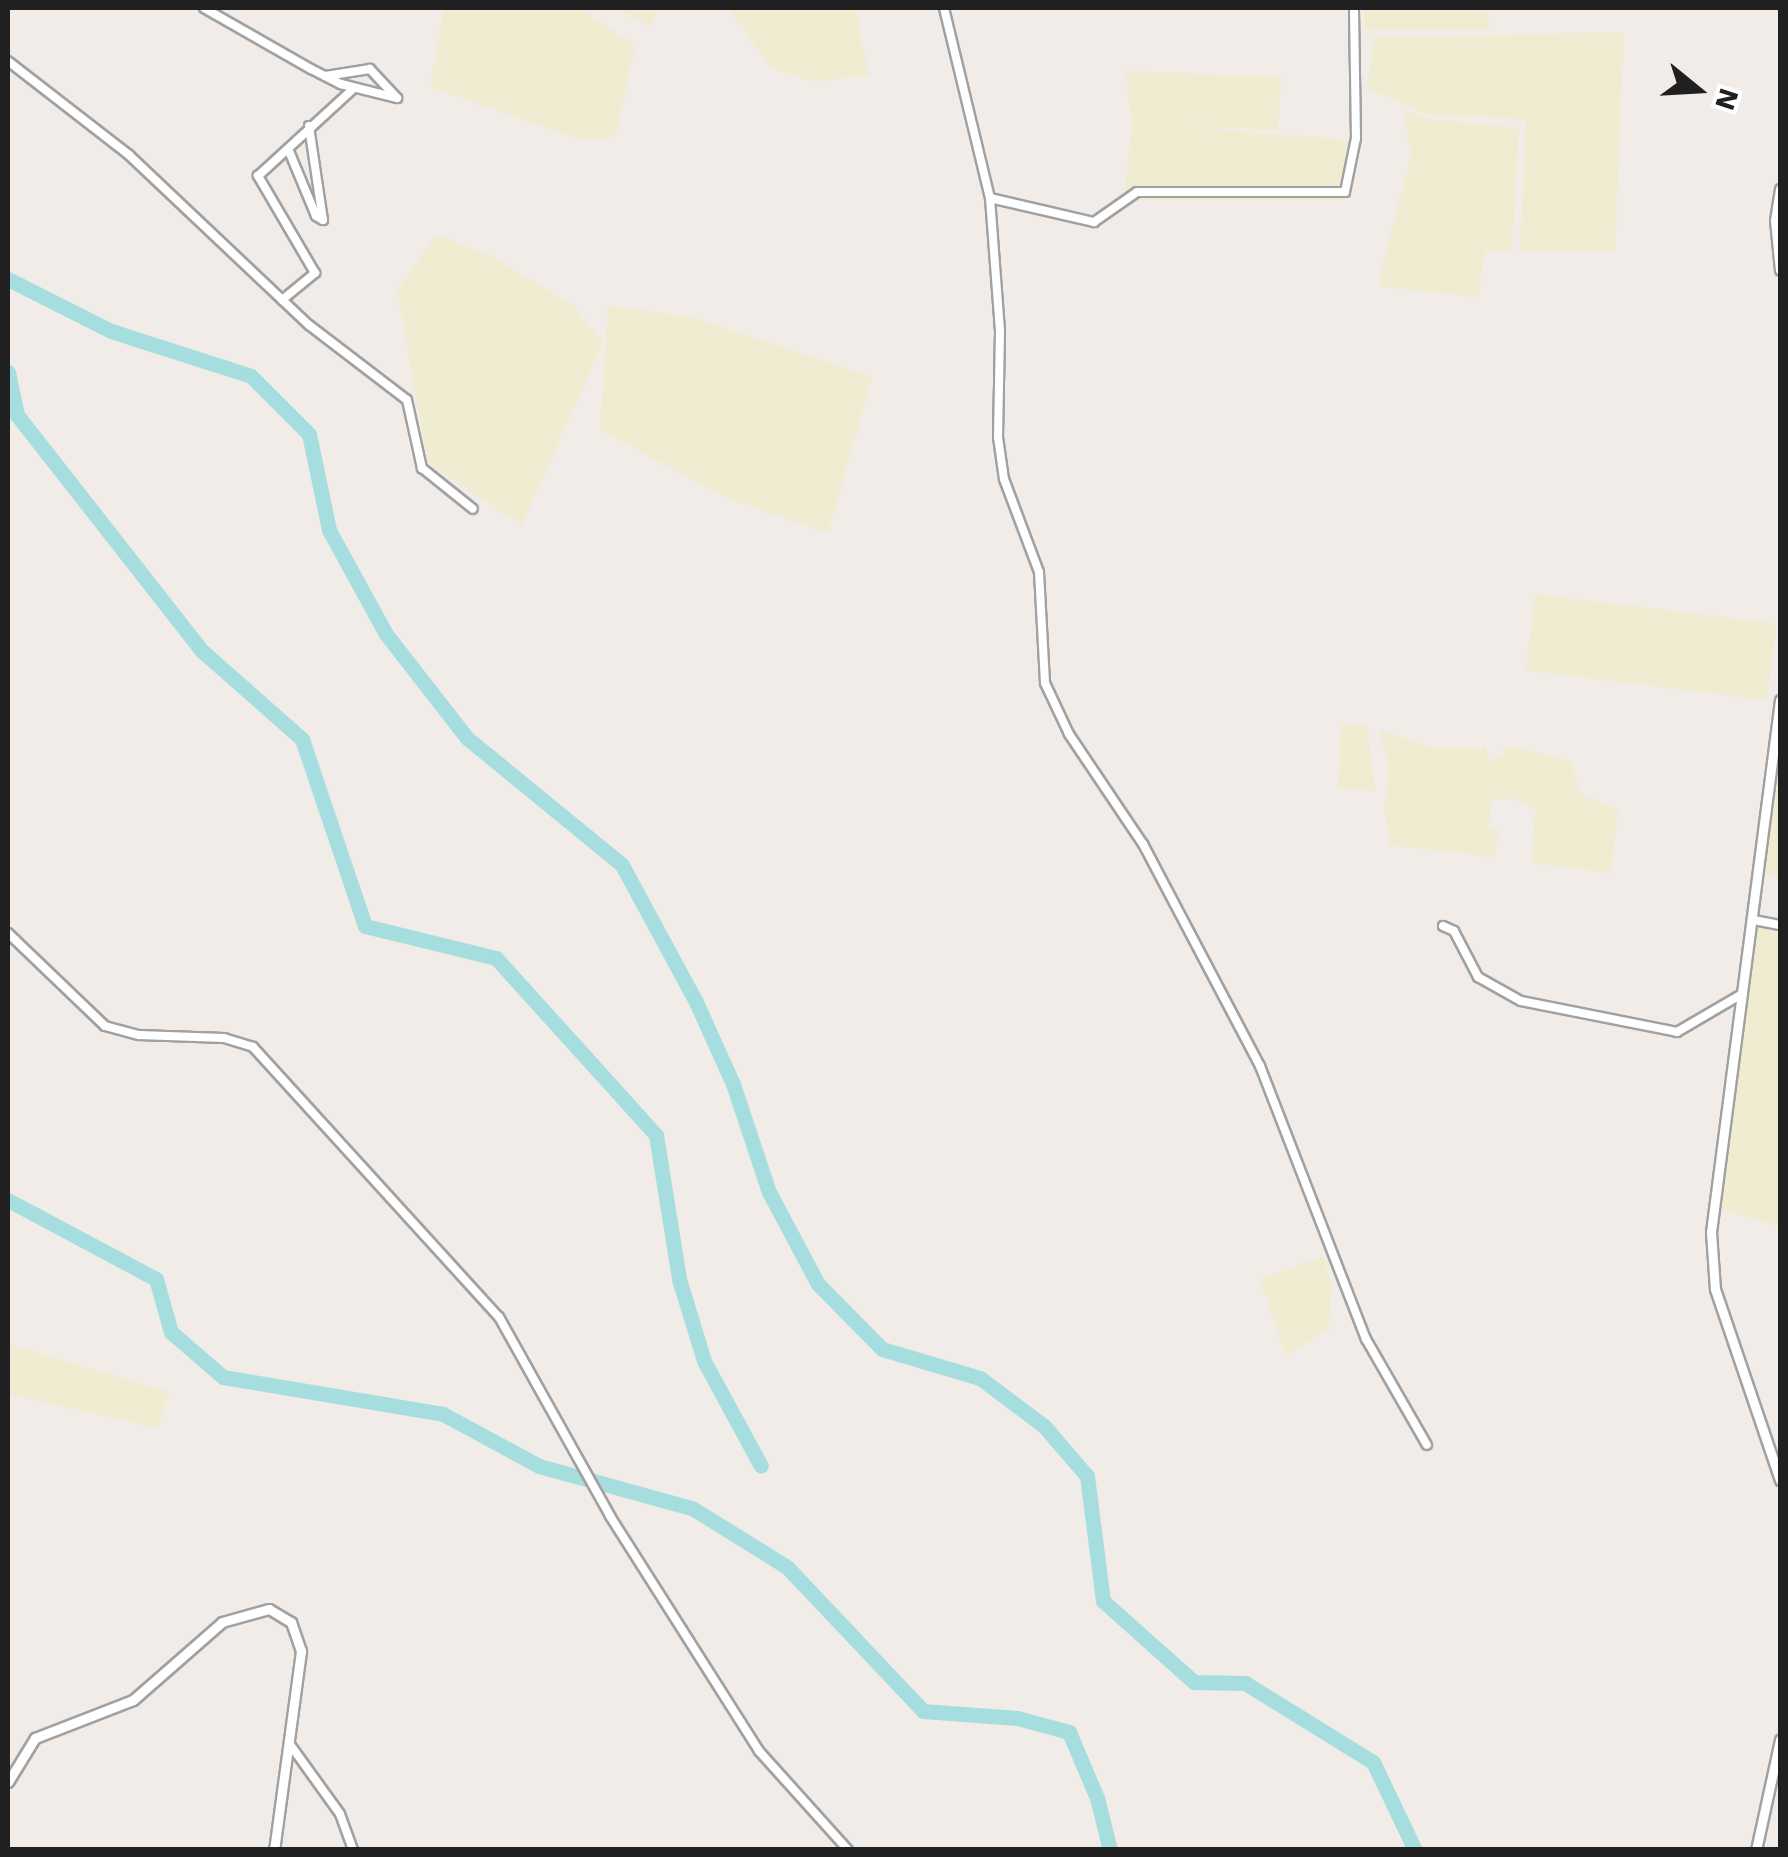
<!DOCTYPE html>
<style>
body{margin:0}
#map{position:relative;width:1788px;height:1857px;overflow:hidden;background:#f1ece7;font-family:"Work Sans",sans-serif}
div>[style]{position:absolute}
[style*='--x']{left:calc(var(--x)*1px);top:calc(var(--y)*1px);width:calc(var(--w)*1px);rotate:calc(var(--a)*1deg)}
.farmland>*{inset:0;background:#f0ecd2;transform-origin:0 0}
.river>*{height:15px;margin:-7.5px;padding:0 7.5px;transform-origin:7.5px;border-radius:7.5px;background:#a6dedf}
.roads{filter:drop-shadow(2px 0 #a1a1a1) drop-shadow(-2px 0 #a1a1a1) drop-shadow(0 2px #a1a1a1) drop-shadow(0 -2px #a1a1a1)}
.minor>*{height:8px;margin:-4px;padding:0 4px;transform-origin:4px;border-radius:4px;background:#fff}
.tertiary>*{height:9px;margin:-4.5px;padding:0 4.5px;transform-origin:4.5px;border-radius:4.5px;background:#fff}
span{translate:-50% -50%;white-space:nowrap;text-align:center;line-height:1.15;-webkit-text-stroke:10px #fff;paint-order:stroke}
.frame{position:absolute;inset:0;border:10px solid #202020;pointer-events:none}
.north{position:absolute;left:1648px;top:40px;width:100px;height:100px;-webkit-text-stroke:8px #fff;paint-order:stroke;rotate:108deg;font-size:28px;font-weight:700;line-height:40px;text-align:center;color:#202020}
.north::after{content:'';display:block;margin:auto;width:35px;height:45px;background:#202020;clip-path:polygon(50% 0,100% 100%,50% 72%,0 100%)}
</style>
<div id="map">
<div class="farmland">
<i style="clip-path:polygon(444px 8px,579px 8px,635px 45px,616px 136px,584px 141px,430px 87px)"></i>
<i style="clip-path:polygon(614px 8px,658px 8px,651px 26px)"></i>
<i style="clip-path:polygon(729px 8px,855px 8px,869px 75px,815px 82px,771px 68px)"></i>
<i style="clip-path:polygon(1363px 8px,1479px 8px,1489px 16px,1489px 30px,1365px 30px)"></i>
<i style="clip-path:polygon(1624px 32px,1615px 250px,1520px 252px,1526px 119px,1427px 115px,1367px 88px,1375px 38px)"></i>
<i style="clip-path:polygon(1125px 71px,1281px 77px,1278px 130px,1186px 127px,1354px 140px,1345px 200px,1124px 200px,1132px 123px)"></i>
<i style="clip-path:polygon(1403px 109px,1428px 119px,1519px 128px,1512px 252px,1485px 250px,1478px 297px,1377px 286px,1411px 157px)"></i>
<i style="clip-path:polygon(436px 235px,492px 256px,572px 305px,603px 342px,522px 525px,428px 463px,397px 291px)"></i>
<i style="clip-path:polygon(608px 305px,694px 318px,872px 377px,828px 533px,727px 498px,600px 430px)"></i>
<i style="left:1535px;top:594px;width:243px;height:77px;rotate:7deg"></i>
<i style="clip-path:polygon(1340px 724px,1367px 725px,1375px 791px,1338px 789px)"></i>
<i style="clip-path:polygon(1780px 728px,1780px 877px,1764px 873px)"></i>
<i style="clip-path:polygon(1379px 730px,1431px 747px,1477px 748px,1474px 754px,1484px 745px,1491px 762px,1511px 746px,1571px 761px,1580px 795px,1618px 809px,1611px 873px,1532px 863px,1535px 809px,1514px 798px,1491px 800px,1489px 826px,1498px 832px,1495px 857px,1389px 845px,1384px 806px,1389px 770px)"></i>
<i style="clip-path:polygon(1751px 924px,1780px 934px,1780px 1226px,1710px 1207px)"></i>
<i style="clip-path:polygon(1323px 1257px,1331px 1282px,1329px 1328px,1286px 1356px,1260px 1279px)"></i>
<i style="clip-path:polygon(8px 1344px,169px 1392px,158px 1428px,8px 1394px)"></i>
</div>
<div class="river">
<i style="--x:8;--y:279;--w:115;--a:26.8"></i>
<i style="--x:111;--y:331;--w:147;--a:17.8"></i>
<i style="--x:251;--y:376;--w:82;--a:45"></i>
<i style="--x:309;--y:434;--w:98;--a:78.2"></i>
<i style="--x:329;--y:530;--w:119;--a:61.3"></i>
<i style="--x:386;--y:634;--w:132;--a:52.1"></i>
<i style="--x:467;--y:738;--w:200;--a:39.3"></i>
<i style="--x:622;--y:865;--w:156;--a:61.6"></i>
<i style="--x:696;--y:1002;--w:90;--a:65.7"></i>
<i style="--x:733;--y:1084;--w:114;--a:71.6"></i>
<i style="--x:769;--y:1192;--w:104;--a:62"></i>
<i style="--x:818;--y:1284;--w:91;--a:45.4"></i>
<i style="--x:882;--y:1349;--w:102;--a:16.5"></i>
<i style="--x:980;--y:1378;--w:80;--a:36.9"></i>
<i style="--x:1044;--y:1426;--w:66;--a:49.3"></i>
<i style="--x:1087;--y:1476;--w:126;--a:82.7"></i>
<i style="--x:1103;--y:1601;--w:122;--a:41.7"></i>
<i style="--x:1194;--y:1682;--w:51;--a:1.1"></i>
<i style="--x:1245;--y:1683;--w:150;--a:31.7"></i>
<i style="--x:1373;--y:1762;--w:98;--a:64.5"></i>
<i style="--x:8;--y:372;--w:44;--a:78.2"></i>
<i style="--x:17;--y:415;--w:298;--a:51.9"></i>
<i style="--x:201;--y:650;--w:135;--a:41.4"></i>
<i style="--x:302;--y:739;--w:197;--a:71.4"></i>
<i style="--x:365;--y:926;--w:135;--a:13.7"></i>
<i style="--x:496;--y:958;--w:239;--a:47.9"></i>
<i style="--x:656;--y:1135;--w:146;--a:80.9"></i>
<i style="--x:679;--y:1279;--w:86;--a:73"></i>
<i style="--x:704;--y:1361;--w:119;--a:61.5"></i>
<i style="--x:8;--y:1200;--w:168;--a:28.1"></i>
<i style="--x:156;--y:1279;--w:55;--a:74.2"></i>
<i style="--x:171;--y:1332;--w:69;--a:40.9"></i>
<i style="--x:223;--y:1377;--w:223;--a:9.5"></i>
<i style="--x:443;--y:1414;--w:109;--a:28.4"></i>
<i style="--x:539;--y:1466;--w:159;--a:15.4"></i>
<i style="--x:692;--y:1508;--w:112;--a:31.8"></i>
<i style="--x:787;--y:1567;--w:198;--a:46.6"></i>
<i style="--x:923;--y:1711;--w:94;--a:4.3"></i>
<i style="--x:1017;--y:1718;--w:54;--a:15.1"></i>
<i style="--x:1069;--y:1732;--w:72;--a:67"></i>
<i style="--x:1097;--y:1798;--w:54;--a:76"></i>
</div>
<div class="roads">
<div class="minor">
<i style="--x:204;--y:8;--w:123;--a:29.7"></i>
<i style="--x:311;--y:69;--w:34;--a:27"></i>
<i style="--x:341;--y:84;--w:58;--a:14"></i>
<i style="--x:397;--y:98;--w:40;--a:-133"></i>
<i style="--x:370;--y:69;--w:45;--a:171"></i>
<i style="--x:944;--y:8;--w:195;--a:76.4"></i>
<i style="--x:990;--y:198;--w:134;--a:85.7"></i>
<i style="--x:1000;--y:332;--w:105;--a:91.1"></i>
<i style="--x:998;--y:437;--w:42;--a:81.9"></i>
<i style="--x:1004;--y:479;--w:99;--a:69.4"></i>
<i style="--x:1039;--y:572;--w:111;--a:86.9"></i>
<i style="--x:1045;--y:683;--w:56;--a:64.8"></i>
<i style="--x:1069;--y:734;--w:133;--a:56.1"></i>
<i style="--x:1143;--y:844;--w:251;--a:62.2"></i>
<i style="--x:1260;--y:1066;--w:293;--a:68.8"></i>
<i style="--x:1366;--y:1339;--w:122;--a:60.1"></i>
<i style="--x:8;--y:61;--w:153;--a:37.8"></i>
<i style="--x:129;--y:155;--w:248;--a:43.4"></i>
<i style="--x:309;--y:325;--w:123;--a:37.4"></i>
<i style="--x:407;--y:400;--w:70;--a:77.6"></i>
<i style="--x:422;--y:468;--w:65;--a:38.8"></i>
<i style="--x:289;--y:151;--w:70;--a:67.4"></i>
<i style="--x:316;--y:216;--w:8;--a:30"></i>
<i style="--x:323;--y:220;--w:95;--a:-98.5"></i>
<i style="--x:990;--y:198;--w:107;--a:13"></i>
<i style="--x:1094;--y:222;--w:52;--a:-34.9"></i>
<i style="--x:1137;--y:192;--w:208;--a:0"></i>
<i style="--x:1345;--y:192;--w:55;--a:-78.5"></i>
<i style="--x:1356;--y:138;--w:130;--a:-90.9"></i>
<i style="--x:282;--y:300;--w:43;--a:-39.3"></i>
<i style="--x:315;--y:273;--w:113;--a:-120.4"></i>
<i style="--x:258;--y:176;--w:129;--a:-42.5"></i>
<i style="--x:1754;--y:920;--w:26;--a:11"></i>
<i style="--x:1443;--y:926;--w:12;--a:24"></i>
<i style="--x:1454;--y:931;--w:52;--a:62.4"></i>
<i style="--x:1478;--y:977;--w:49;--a:29.2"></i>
<i style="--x:1521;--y:1001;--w:159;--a:11.2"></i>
<i style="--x:1677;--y:1032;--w:75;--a:-30.3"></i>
<i style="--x:8;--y:933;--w:134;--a:43.8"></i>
<i style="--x:105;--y:1026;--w:35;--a:15"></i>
<i style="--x:139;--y:1035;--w:85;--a:2"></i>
<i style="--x:224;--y:1038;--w:30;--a:17"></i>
<i style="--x:253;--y:1047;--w:365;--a:47.7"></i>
<i style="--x:499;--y:1317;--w:228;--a:60.8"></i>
<i style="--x:610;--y:1516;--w:278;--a:57.6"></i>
<i style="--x:759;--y:1751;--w:133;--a:48"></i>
<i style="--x:289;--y:1743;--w:87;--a:54.3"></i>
<i style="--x:340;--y:1814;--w:38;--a:70"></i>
</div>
<div class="tertiary">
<i style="--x:1780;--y:189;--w:31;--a:99"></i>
<i style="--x:1775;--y:220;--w:50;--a:84.3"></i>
<i style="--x:1780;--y:700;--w:536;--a:97.39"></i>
<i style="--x:1711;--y:1232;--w:57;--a:86"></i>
<i style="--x:1715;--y:1289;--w:202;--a:71.2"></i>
<i style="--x:8;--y:1782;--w:52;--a:-58.5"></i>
<i style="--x:35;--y:1738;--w:105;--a:-21.2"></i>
<i style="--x:133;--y:1700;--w:118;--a:-41.2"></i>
<i style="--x:222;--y:1622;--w:49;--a:-15.5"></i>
<i style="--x:269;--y:1609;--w:26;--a:31"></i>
<i style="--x:291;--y:1622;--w:31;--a:71"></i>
<i style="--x:301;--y:1651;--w:201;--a:97.7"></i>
<i style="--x:1756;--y:1850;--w:113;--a:-77.7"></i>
</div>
</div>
<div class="frame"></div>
<div class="north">N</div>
</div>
